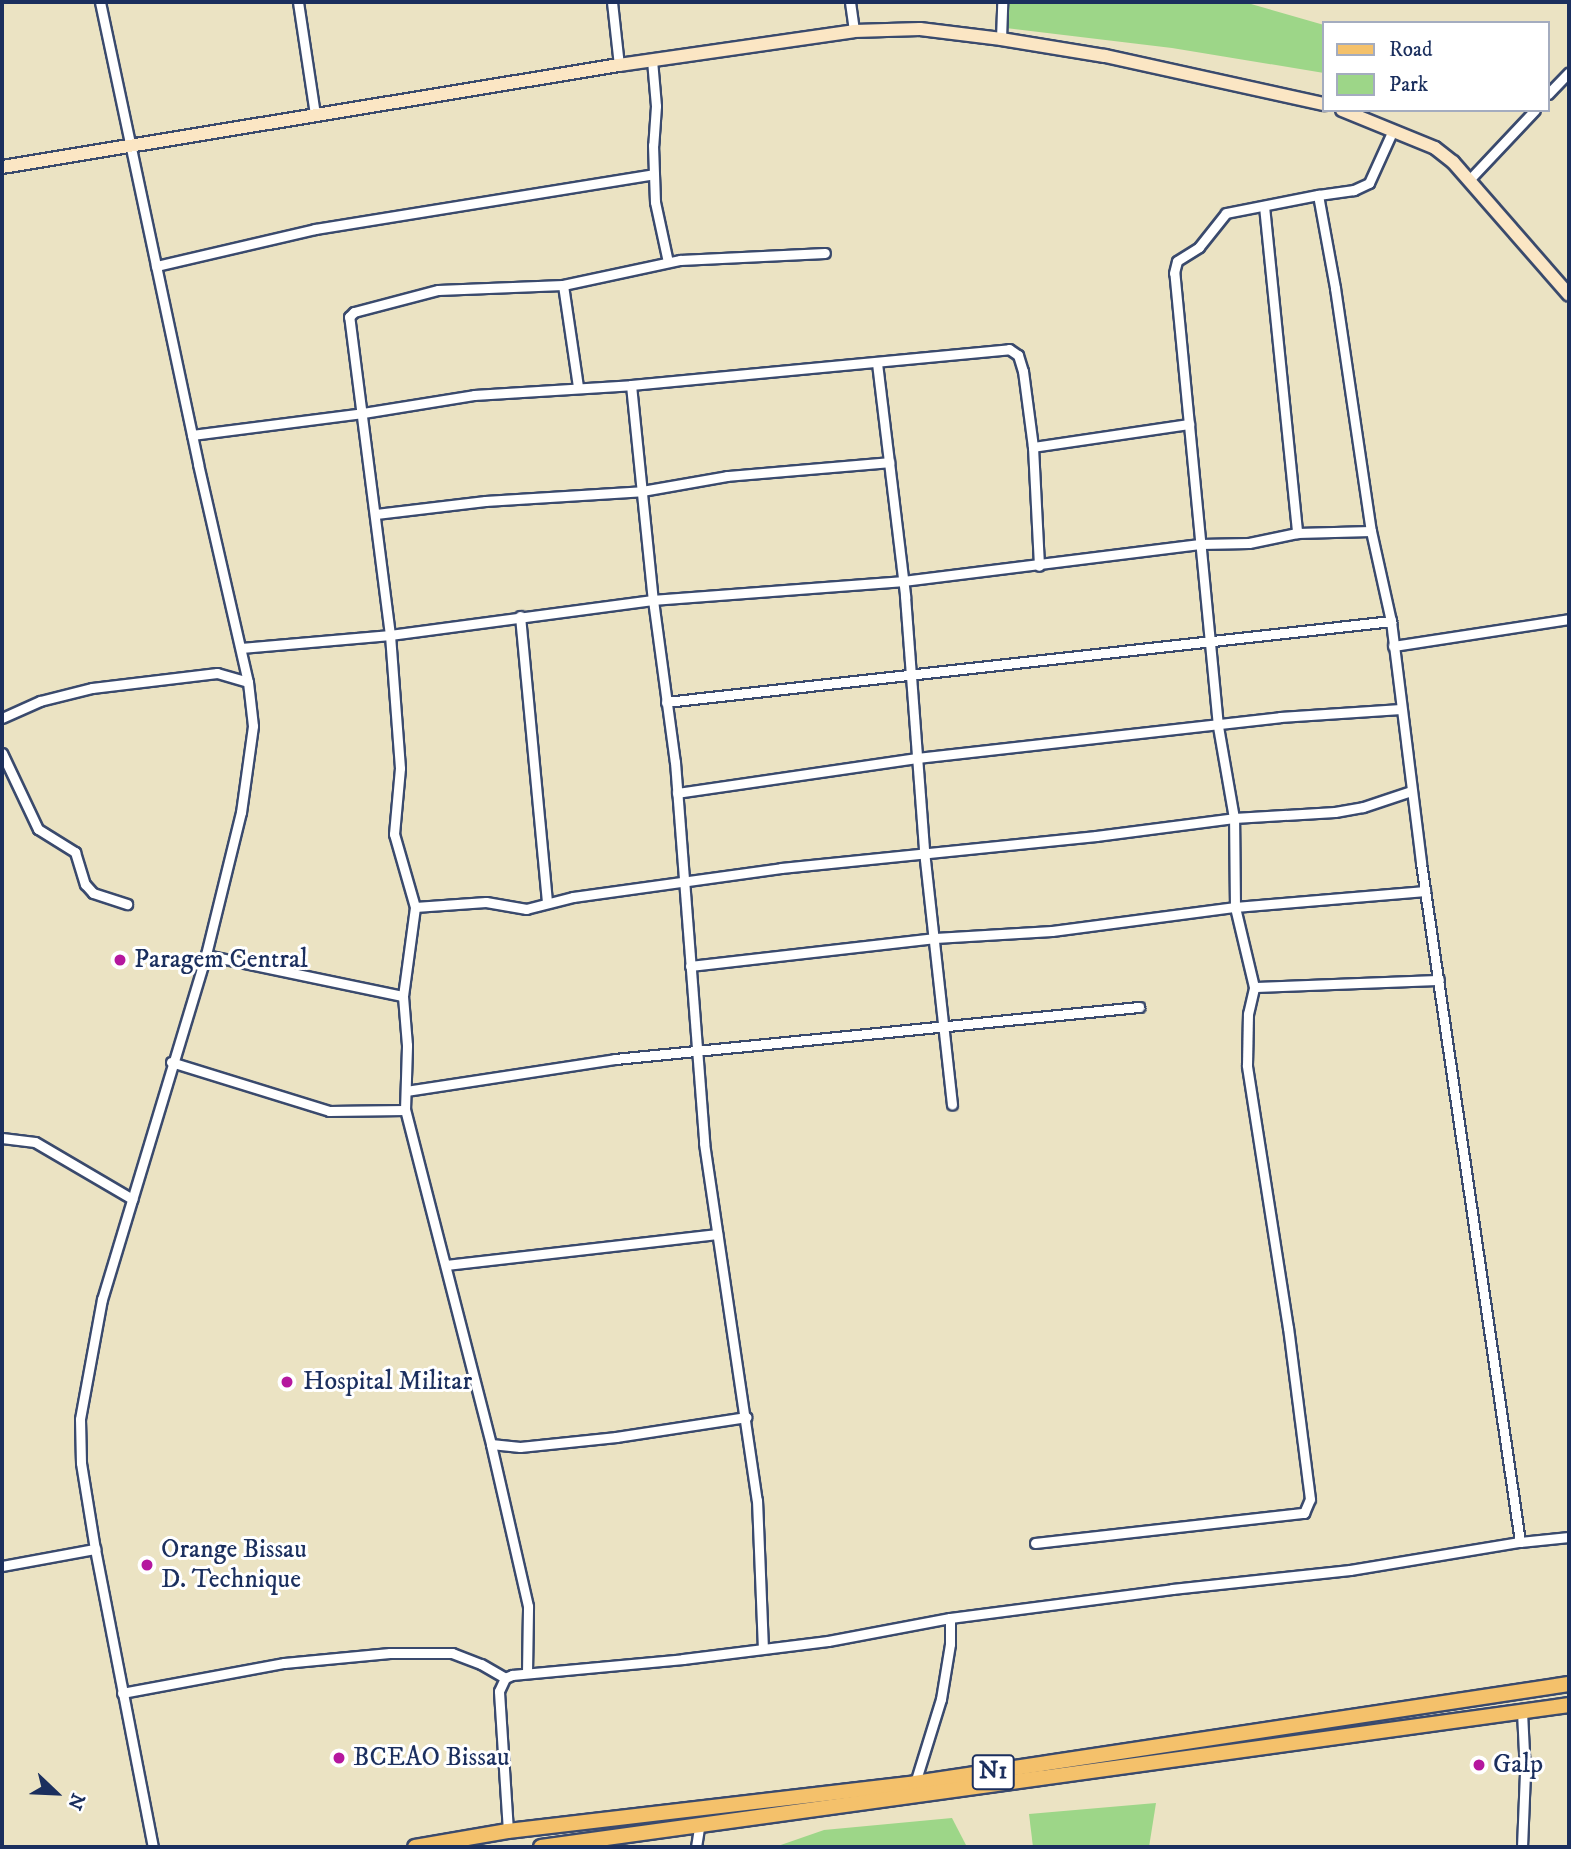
<!DOCTYPE html>
<style>
body{margin:0}
#map{position:relative;width:1571px;height:1849px;overflow:hidden;background:#ebe3c3;font-family:"IM FELL DW Pica",serif}
div>[style]{position:absolute}
[style*='--x']{left:calc(var(--x)*1px);top:calc(var(--y)*1px);width:calc(var(--w)*1px);rotate:calc(var(--a)*1deg)}
.green>*{inset:0;background:#9dd688}
.roads{filter:drop-shadow(2px 0 #3a4a6d) drop-shadow(-2px 0 #3a4a6d) drop-shadow(0 2px #3a4a6d) drop-shadow(0 -2px #3a4a6d)}
.street>*{height:9px;margin:-4.5px;padding:0 4.5px;transform-origin:4.5px;border-radius:4.5px;background:#fff}
.secondary>*{height:12px;margin:-6px;padding:0 6px;transform-origin:6px;border-radius:6px;background:#fbe6c4}
.primary>*{height:14px;margin:-7px;padding:0 7px;transform-origin:7px;border-radius:7px;background:#f4c16b}
.dots>*{width:19px;height:19px;translate:-50% -50%;box-sizing:border-box;border:4px solid #fff;border-radius:50%}
span{translate:-50% -50%;white-space:nowrap;text-align:center;line-height:1.15;-webkit-text-stroke:6px #fff;paint-order:stroke}
.shield-label span{padding:2px 5px;background:#fff;border:2px solid;border-radius:5px;-webkit-text-stroke-width:0}
.shield-label{font-size:24px;color:#1b2f5e;font-weight:700}
.poi-label{font-size:26px;color:#1b2f5e}
.left{translate:0 -50%;text-align:left}
.frame{position:absolute;inset:0;border:4px solid #1b2f5e;pointer-events:none}
.legend{position:absolute;left:1322px;top:21px;width:228px;height:91px;box-sizing:border-box;background:#fff;border:2px solid #a4acbf;margin:0;padding:9px 12px;list-style:none;font-size:21px;color:#1b2f5e}
.legend li{display:flex;align-items:center;gap:14px;height:35px}
.legend b{width:35px;border:2px solid #a4acbf}
.north{position:absolute;left:21px;top:1758px;width:70px;height:70px;-webkit-text-stroke:5px #fff;paint-order:stroke;rotate:113deg;font-size:19px;font-weight:700;line-height:28px;text-align:center;color:#1b2f5e}
.north::after{content:'';display:block;margin:auto;width:24px;height:32px;background:#1b2f5e;clip-path:polygon(50% 0,100% 100%,50% 72%,0 100%)}
</style>
<div id="map">
<div class="green">
<i style="clip-path:polygon(1007px 2px,1244px 2px,1324px 25px,1324px 73px,1172px 48px,1006px 28px)"></i>
<i style="clip-path:polygon(1156px 1803px,1149px 1847px,1033px 1847px,1029px 1814px)"></i>
<i style="clip-path:polygon(952px 1818px,967px 1847px,775px 1847px,824px 1830px)"></i>
</div>
<div class="roads">
<div class="street">
<i style="--x:100;--y:2;--w:472;--a:78"></i>
<i style="--x:198;--y:464;--w:224;--a:77.1"></i>
<i style="--x:248;--y:682;--w:44;--a:83.5"></i>
<i style="--x:253;--y:726;--w:87;--a:97.9"></i>
<i style="--x:241;--y:812;--w:147;--a:103.8"></i>
<i style="--x:206;--y:955;--w:359;--a:106.8"></i>
<i style="--x:102;--y:1299;--w:122;--a:100.4"></i>
<i style="--x:80;--y:1419;--w:44;--a:88.7"></i>
<i style="--x:81;--y:1463;--w:87;--a:80.8"></i>
<i style="--x:95;--y:1549;--w:304;--a:79"></i>
<i style="--x:298;--y:2;--w:114;--a:81.4"></i>
<i style="--x:612;--y:2;--w:63;--a:83.7"></i>
<i style="--x:850;--y:2;--w:29;--a:82"></i>
<i style="--x:1001;--y:39;--w:37;--a:-88"></i>
<i style="--x:652;--y:60;--w:46;--a:85"></i>
<i style="--x:656;--y:106;--w:39;--a:94"></i>
<i style="--x:653;--y:145;--w:57;--a:88"></i>
<i style="--x:655;--y:202;--w:61;--a:77.8"></i>
<i style="--x:1548;--y:94;--w:30;--a:-46"></i>
<i style="--x:1393;--y:130;--w:58;--a:114.4"></i>
<i style="--x:1369;--y:183;--w:17;--a:155"></i>
<i style="--x:1354;--y:190;--w:36;--a:172"></i>
<i style="--x:1318;--y:195;--w:95;--a:79.6"></i>
<i style="--x:1335;--y:288;--w:246;--a:81.6"></i>
<i style="--x:1371;--y:531;--w:92;--a:77.5"></i>
<i style="--x:1391;--y:621;--w:244;--a:82.9"></i>
<i style="--x:1421;--y:863;--w:686;--a:81.7"></i>
<i style="--x:1469;--y:180;--w:96;--a:-46.7"></i>
<i style="--x:1264;--y:206;--w:329;--a:84.2"></i>
<i style="--x:156;--y:266;--w:163;--a:-13.1"></i>
<i style="--x:315;--y:229;--w:343;--a:-9.2"></i>
<i style="--x:563;--y:285;--w:102;--a:81.6"></i>
<i style="--x:877;--y:363;--w:235;--a:83.1"></i>
<i style="--x:905;--y:596;--w:256;--a:85.7"></i>
<i style="--x:924;--y:851;--w:255;--a:83.7"></i>
<i style="--x:631;--y:385;--w:216;--a:84.2"></i>
<i style="--x:653;--y:600;--w:163;--a:82.3"></i>
<i style="--x:675;--y:762;--w:382;--a:85.6"></i>
<i style="--x:704;--y:1143;--w:361;--a:81.6"></i>
<i style="--x:757;--y:1500;--w:147;--a:87.7"></i>
<i style="--x:192;--y:435;--w:172;--a:-7.3"></i>
<i style="--x:363;--y:413;--w:112;--a:-9.2"></i>
<i style="--x:474;--y:395;--w:157;--a:-3.6"></i>
<i style="--x:631;--y:385;--w:380;--a:-5.4"></i>
<i style="--x:1009;--y:349;--w:11;--a:34"></i>
<i style="--x:1018;--y:355;--w:17;--a:73"></i>
<i style="--x:1023;--y:371;--w:77;--a:82.5"></i>
<i style="--x:1033;--y:447;--w:119;--a:87.1"></i>
<i style="--x:1033;--y:447;--w:158;--a:-8.4"></i>
<i style="--x:376;--y:514;--w:110;--a:-6.8"></i>
<i style="--x:485;--y:501;--w:157;--a:-3.6"></i>
<i style="--x:642;--y:491;--w:86;--a:-10"></i>
<i style="--x:727;--y:476;--w:163;--a:-4.9"></i>
<i style="--x:520;--y:616;--w:288;--a:84.6"></i>
<i style="--x:1393;--y:646;--w:178;--a:-8.7"></i>
<i style="--x:241;--y:648;--w:150;--a:-5"></i>
<i style="--x:390;--y:635;--w:265;--a:-7.6"></i>
<i style="--x:653;--y:600;--w:251;--a:-4.3"></i>
<i style="--x:903;--y:581;--w:299;--a:-7.1"></i>
<i style="--x:1200;--y:544;--w:49;--a:-1.2"></i>
<i style="--x:1249;--y:543;--w:49;--a:-11.8"></i>
<i style="--x:1297;--y:533;--w:74;--a:-1.5"></i>
<i style="--x:666;--y:702;--w:730;--a:-6.37"></i>
<i style="--x:2;--y:718;--w:42;--a:-24.1"></i>
<i style="--x:40;--y:701;--w:54;--a:-14"></i>
<i style="--x:92;--y:688;--w:126;--a:-6.8"></i>
<i style="--x:217;--y:673;--w:32;--a:16"></i>
<i style="--x:2;--y:753;--w:84;--a:64.7"></i>
<i style="--x:38;--y:829;--w:44;--a:31.9"></i>
<i style="--x:75;--y:852;--w:34;--a:73"></i>
<i style="--x:85;--y:884;--w:12;--a:48"></i>
<i style="--x:93;--y:893;--w:36;--a:18"></i>
<i style="--x:677;--y:793;--w:243;--a:-8.3"></i>
<i style="--x:917;--y:758;--w:365;--a:-6.4"></i>
<i style="--x:1280;--y:717;--w:121;--a:-3.8"></i>
<i style="--x:415;--y:907;--w:71;--a:-4"></i>
<i style="--x:486;--y:902;--w:41;--a:9.9"></i>
<i style="--x:526;--y:909;--w:49;--a:-14.3"></i>
<i style="--x:573;--y:897;--w:210;--a:-7.9"></i>
<i style="--x:781;--y:868;--w:317;--a:-5.8"></i>
<i style="--x:1096;--y:836;--w:139;--a:-7.4"></i>
<i style="--x:1234;--y:818;--w:101;--a:-3.4"></i>
<i style="--x:1335;--y:812;--w:28;--a:-10"></i>
<i style="--x:1363;--y:807;--w:51;--a:-18.4"></i>
<i style="--x:206;--y:955;--w:201;--a:11.8"></i>
<i style="--x:690;--y:966;--w:247;--a:-6.5"></i>
<i style="--x:935;--y:938;--w:117;--a:-3.4"></i>
<i style="--x:1052;--y:931;--w:185;--a:-7.5"></i>
<i style="--x:1235;--y:907;--w:191;--a:-4.8"></i>
<i style="--x:1254;--y:987;--w:185;--a:-2.2"></i>
<i style="--x:171;--y:1062;--w:165;--a:17.2"></i>
<i style="--x:329;--y:1111;--w:76;--a:-0.8"></i>
<i style="--x:406;--y:1091;--w:211;--a:-8.7"></i>
<i style="--x:615;--y:1059;--w:527;--a:-5.67"></i>
<i style="--x:2;--y:1138;--w:33;--a:7"></i>
<i style="--x:35;--y:1142;--w:113;--a:30.4"></i>
<i style="--x:446;--y:1265;--w:273;--a:-6.5"></i>
<i style="--x:491;--y:1444;--w:29;--a:6"></i>
<i style="--x:520;--y:1447;--w:97;--a:-5.9"></i>
<i style="--x:616;--y:1437;--w:132;--a:-8.7"></i>
<i style="--x:1035;--y:1543;--w:271;--a:-6.4"></i>
<i style="--x:1304;--y:1513;--w:15;--a:-67"></i>
<i style="--x:1310;--y:1499;--w:172;--a:-97.3"></i>
<i style="--x:1288;--y:1328;--w:266;--a:-98.9"></i>
<i style="--x:1247;--y:1065;--w:51;--a:-88.9"></i>
<i style="--x:1248;--y:1014;--w:28;--a:-77"></i>
<i style="--x:1254;--y:987;--w:82;--a:-103.4"></i>
<i style="--x:1235;--y:907;--w:89;--a:-90.6"></i>
<i style="--x:1234;--y:818;--w:93;--a:-99.9"></i>
<i style="--x:1218;--y:726;--w:455;--a:-95.5"></i>
<i style="--x:1174;--y:273;--w:12;--a:-76"></i>
<i style="--x:1177;--y:261;--w:26;--a:-32"></i>
<i style="--x:1199;--y:247;--w:43;--a:-51.5"></i>
<i style="--x:1226;--y:213;--w:94;--a:-11.1"></i>
<i style="--x:2;--y:1566;--w:95;--a:-10.4"></i>
<i style="--x:527;--y:1673;--w:67;--a:-89.1"></i>
<i style="--x:528;--y:1606;--w:166;--a:-102.9"></i>
<i style="--x:491;--y:1444;--w:345;--a:-104.4"></i>
<i style="--x:405;--y:1110;--w:65;--a:-88.2"></i>
<i style="--x:407;--y:1045;--w:49;--a:-94.7"></i>
<i style="--x:403;--y:996;--w:90;--a:-82.3"></i>
<i style="--x:415;--y:907;--w:76;--a:-106"></i>
<i style="--x:394;--y:834;--w:66;--a:-84.8"></i>
<i style="--x:400;--y:768;--w:133;--a:-94.3"></i>
<i style="--x:390;--y:635;--w:321;--a:-97.3"></i>
<i style="--x:349;--y:317;--w:7;--a:-45"></i>
<i style="--x:354;--y:312;--w:87;--a:-14.7"></i>
<i style="--x:438;--y:290;--w:125;--a:-2.3"></i>
<i style="--x:563;--y:285;--w:120;--a:-12.1"></i>
<i style="--x:680;--y:260;--w:145;--a:-2.8"></i>
<i style="--x:122;--y:1693;--w:165;--a:-10.5"></i>
<i style="--x:284;--y:1663;--w:106;--a:-5.4"></i>
<i style="--x:390;--y:1653;--w:62;--a:0"></i>
<i style="--x:452;--y:1653;--w:31;--a:21"></i>
<i style="--x:481;--y:1664;--w:28;--a:30"></i>
<i style="--x:915;--y:1783;--w:88;--a:-72.8"></i>
<i style="--x:941;--y:1699;--w:56;--a:-80.7"></i>
<i style="--x:950;--y:1644;--w:26;--a:-90"></i>
<i style="--x:508;--y:1831;--w:140;--a:-93.7"></i>
<i style="--x:499;--y:1691;--w:14;--a:-65"></i>
<i style="--x:505;--y:1678;--w:8;--a:-23"></i>
<i style="--x:512;--y:1675;--w:172;--a:-5.3"></i>
<i style="--x:683;--y:1659;--w:146;--a:-7.1"></i>
<i style="--x:828;--y:1641;--w:124;--a:-10.7"></i>
<i style="--x:950;--y:1618;--w:224;--a:-7.4"></i>
<i style="--x:1172;--y:1589;--w:179;--a:-6.1"></i>
<i style="--x:1350;--y:1570;--w:172;--a:-9.4"></i>
<i style="--x:1520;--y:1542;--w:49;--a:-5.8"></i>
<i style="--x:696;--y:1847;--w:20;--a:-81"></i>
<i style="--x:1522;--y:1847;--w:74;--a:-87.7"></i>
<i style="--x:1525;--y:1773;--w:61;--a:-92.8"></i>
</div>
<div class="secondary">
<i style="--x:1342;--y:110;--w:100;--a:22.2"></i>
<i style="--x:1435;--y:148;--w:23;--a:38"></i>
<i style="--x:1453;--y:162;--w:176;--a:48.9"></i>
<i style="--x:2;--y:167;--w:625;--a:-9.39"></i>
<i style="--x:619;--y:65;--w:237;--a:-8.2"></i>
<i style="--x:854;--y:31;--w:66;--a:-1.7"></i>
<i style="--x:920;--y:29;--w:82;--a:7"></i>
<i style="--x:1001;--y:39;--w:105;--a:9.3"></i>
<i style="--x:1105;--y:56;--w:224;--a:12.4"></i>
</div>
<div class="primary">
<i style="--x:415;--y:1847;--w:94;--a:-9.8"></i>
<i style="--x:508;--y:1831;--w:410;--a:-6.7"></i>
<i style="--x:915;--y:1783;--w:661;--a:-8.61"></i>
<i style="--x:541;--y:1847;--w:1038;--a:-7.86"></i>
</div>
</div>
<div class="dots">
<i style="left:120px;top:960px;background:#b5179e"></i>
<i style="left:287px;top:1382px;background:#b5179e"></i>
<i style="left:147px;top:1565px;background:#b5179e"></i>
<i style="left:339px;top:1758px;background:#b5179e"></i>
<i style="left:1479px;top:1765px;background:#b5179e"></i>
</div>
<div class="shield-label">
<span style="left:993px;top:1772px">N1</span>
</div>
<div class="poi-label">
<span class="left" style="left:134px;top:960px">Paragem Central</span>
<span class="left" style="left:303px;top:1382px">Hospital Militar</span>
<span class="left" style="left:161px;top:1565px">Orange Bissau<br>D. Technique</span>
<span class="left" style="left:353px;top:1758px">BCEAO Bissau</span>
<span class="left" style="left:1493px;top:1765px">Galp</span>
</div>
<div class="frame"></div>
<ul class="legend">
<li><b style="height:9px;background:#f4c16b"></b>Road</li>
<li><b style="height:19px;background:#9dd688"></b>Park</li>
</ul>
<div class="north">N</div>
</div>
